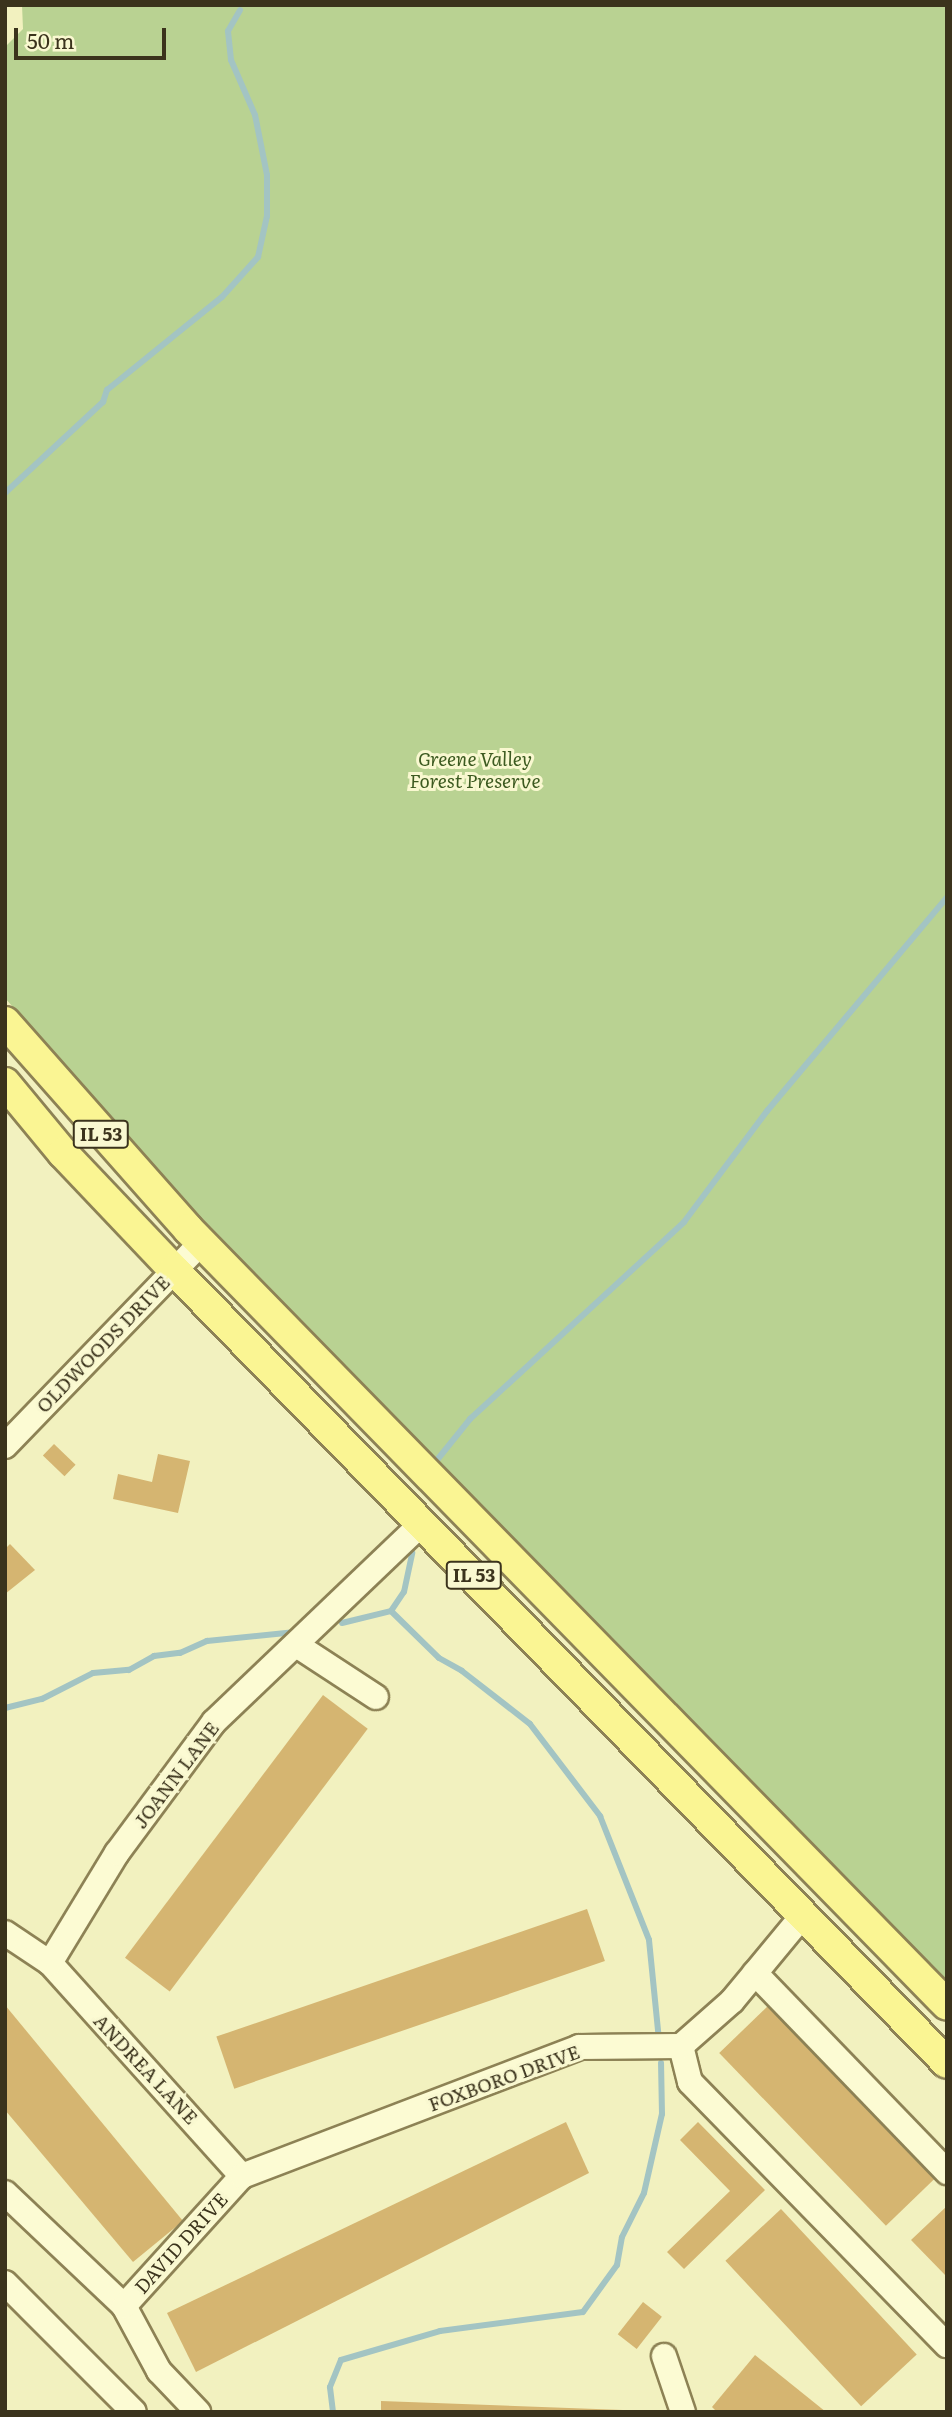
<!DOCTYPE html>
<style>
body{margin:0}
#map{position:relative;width:952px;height:2417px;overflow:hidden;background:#f2f1bf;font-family:Literata,serif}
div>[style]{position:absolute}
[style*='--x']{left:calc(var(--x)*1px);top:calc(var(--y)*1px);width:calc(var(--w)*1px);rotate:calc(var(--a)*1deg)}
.green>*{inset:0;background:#b9d292}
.stream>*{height:6px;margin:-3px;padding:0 3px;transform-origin:3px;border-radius:3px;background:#a3c4c3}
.building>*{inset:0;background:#d5b571;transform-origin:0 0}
.roads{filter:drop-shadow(2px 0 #8d8255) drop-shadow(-2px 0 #8d8255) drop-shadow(0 2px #8d8255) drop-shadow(0 -2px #8d8255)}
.minor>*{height:24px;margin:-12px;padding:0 12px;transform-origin:12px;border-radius:12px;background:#fcfbd3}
.major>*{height:30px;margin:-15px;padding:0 15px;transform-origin:15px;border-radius:15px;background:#faf593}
span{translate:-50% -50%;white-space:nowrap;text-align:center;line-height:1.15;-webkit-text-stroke:6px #f9f8d0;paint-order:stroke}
.shield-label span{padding:2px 5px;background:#f9f8d0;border:2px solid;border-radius:5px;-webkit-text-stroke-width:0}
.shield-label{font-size:18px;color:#3b331c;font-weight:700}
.park-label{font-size:19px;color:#3c5a20;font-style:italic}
.street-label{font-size:19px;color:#3b331c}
.frame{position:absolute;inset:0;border:7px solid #3b331c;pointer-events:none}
.scale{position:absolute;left:14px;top:28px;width:152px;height:32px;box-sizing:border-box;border:4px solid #3b331c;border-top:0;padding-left:9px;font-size:21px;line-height:24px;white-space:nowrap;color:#3b331c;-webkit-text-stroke:5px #f9f8d0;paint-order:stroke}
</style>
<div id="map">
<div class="green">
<i style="clip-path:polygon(22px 5px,947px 5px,947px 1990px,161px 1176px,5px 998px,5px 47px,23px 29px)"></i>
</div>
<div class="stream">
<i style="--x:5;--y:493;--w:134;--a:-42.9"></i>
<i style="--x:103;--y:402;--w:13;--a:-72"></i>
<i style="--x:107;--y:390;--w:148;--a:-39"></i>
<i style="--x:222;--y:297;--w:54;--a:-48"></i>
<i style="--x:258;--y:257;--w:42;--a:-77.6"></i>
<i style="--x:267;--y:216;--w:41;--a:-90"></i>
<i style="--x:267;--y:175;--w:61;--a:-101.3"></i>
<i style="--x:255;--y:115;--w:60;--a:-113.6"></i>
<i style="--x:231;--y:60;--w:29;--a:-96"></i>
<i style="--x:228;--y:31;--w:24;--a:-60"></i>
<i style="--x:433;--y:1465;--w:59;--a:-51.2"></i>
<i style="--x:470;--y:1419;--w:291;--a:-42.6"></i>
<i style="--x:684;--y:1222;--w:139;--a:-53.2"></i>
<i style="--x:767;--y:1111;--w:280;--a:-49.9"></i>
<i style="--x:391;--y:1611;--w:67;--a:44.4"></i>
<i style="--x:439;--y:1658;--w:26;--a:29"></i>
<i style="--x:462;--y:1671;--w:86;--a:37.9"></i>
<i style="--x:530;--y:1724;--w:116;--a:52.7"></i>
<i style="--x:600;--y:1816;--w:133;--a:68.4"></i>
<i style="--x:649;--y:1940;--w:100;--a:84.3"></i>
<i style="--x:391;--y:1611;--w:23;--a:-56"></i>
<i style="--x:404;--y:1592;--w:40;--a:-78"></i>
<i style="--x:342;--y:1623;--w:50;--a:-13.8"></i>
<i style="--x:5;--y:1708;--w:38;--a:-14"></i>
<i style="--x:42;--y:1699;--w:57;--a:-27"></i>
<i style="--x:93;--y:1673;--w:36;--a:-5"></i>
<i style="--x:129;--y:1670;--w:29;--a:-29"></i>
<i style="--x:154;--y:1656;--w:26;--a:-7"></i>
<i style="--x:180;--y:1653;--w:30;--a:-24"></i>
<i style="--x:207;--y:1641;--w:89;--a:-5.8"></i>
<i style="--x:333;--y:2412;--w:25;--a:-97"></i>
<i style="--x:330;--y:2387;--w:29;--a:-68"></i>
<i style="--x:341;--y:2360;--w:103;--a:-16.3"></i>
<i style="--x:440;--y:2331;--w:144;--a:-7.6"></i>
<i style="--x:583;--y:2312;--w:58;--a:-54.1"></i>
<i style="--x:617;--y:2265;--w:28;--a:-80"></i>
<i style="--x:622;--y:2237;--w:49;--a:-63.4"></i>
<i style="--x:644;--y:2193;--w:81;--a:-77.2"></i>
<i style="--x:662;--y:2114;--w:51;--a:-91.1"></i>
</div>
<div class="building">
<i style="left:54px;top:1444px;width:30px;height:16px;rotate:44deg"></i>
<i style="clip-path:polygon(158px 1454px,190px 1461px,178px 1513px,113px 1499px,118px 1474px,152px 1482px)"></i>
<i style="clip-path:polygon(10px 1544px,35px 1570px,5px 1594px,5px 1549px)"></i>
<i style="left:323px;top:1695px;width:56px;height:329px;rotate:37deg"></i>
<i style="left:587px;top:1909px;width:55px;height:392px;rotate:71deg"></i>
<i style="left:771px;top:2003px;width:240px;height:72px;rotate:46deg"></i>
<i style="clip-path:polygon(5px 2005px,183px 2221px,133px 2262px,5px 2110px)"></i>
<i style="clip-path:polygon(566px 2122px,589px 2173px,196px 2372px,167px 2313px)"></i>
<i style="clip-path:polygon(698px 2122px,765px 2190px,684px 2269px,667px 2252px,730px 2191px,680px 2140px)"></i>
<i style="clip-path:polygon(947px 2206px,947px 2277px,911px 2240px)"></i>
<i style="left:781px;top:2209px;width:199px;height:76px;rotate:47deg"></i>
<i style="left:643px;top:2302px;width:24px;height:41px;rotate:38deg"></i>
<i style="clip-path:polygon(755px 2355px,826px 2412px,717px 2412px,712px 2407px)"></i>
<i style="clip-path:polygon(381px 2401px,623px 2410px,623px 2412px,381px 2412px)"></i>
</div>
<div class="roads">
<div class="minor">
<i style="--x:5;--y:1446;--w:282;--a:-46"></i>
<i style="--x:298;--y:1646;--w:93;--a:33.2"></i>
<i style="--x:5;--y:1933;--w:54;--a:33.7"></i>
<i style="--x:50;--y:1963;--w:287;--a:48"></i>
<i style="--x:50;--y:1963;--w:129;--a:-58.7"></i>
<i style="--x:117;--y:1853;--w:163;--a:-53.5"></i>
<i style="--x:214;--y:1722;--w:288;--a:-43.7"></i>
<i style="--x:755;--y:1973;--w:277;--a:46"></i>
<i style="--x:681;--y:2046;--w:37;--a:76"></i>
<i style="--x:690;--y:2082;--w:368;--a:45.7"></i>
<i style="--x:5;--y:2193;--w:164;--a:43.5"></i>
<i style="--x:124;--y:2306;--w:74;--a:61.7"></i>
<i style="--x:159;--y:2371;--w:57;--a:46.4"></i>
<i style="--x:5;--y:2283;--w:182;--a:45"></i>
<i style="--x:124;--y:2306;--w:176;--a:-47.8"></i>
<i style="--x:242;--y:2176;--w:361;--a:-20.9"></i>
<i style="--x:579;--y:2047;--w:102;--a:-0.6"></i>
<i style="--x:681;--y:2046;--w:68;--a:-41.4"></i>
<i style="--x:732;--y:2001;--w:113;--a:-50.4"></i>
<i style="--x:664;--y:2356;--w:59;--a:71.3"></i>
</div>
<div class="major">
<i style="--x:5;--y:1022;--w:276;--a:48.5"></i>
<i style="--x:188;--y:1229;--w:1085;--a:45.63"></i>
<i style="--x:5;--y:1083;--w:91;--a:50.4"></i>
<i style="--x:63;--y:1153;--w:161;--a:46.5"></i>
<i style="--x:174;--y:1270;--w:1107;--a:45.73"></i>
</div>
</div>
<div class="shield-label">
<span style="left:101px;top:1134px">IL 53</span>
<span style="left:474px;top:1575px">IL 53</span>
</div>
<div class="park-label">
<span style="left:475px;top:770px">Greene Valley<br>Forest Preserve</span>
</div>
<div class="street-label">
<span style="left:103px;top:1344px;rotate:-46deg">OLDWOODS DRIVE</span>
<span style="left:176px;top:1775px;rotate:-53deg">JOANN LANE</span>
<span style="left:146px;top:2069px;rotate:47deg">ANDREA LANE</span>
<span style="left:504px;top:2078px;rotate:-20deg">FOXBORO DRIVE</span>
<span style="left:181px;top:2243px;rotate:-48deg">DAVID DRIVE</span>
</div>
<div class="frame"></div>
<div class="scale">50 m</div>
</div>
